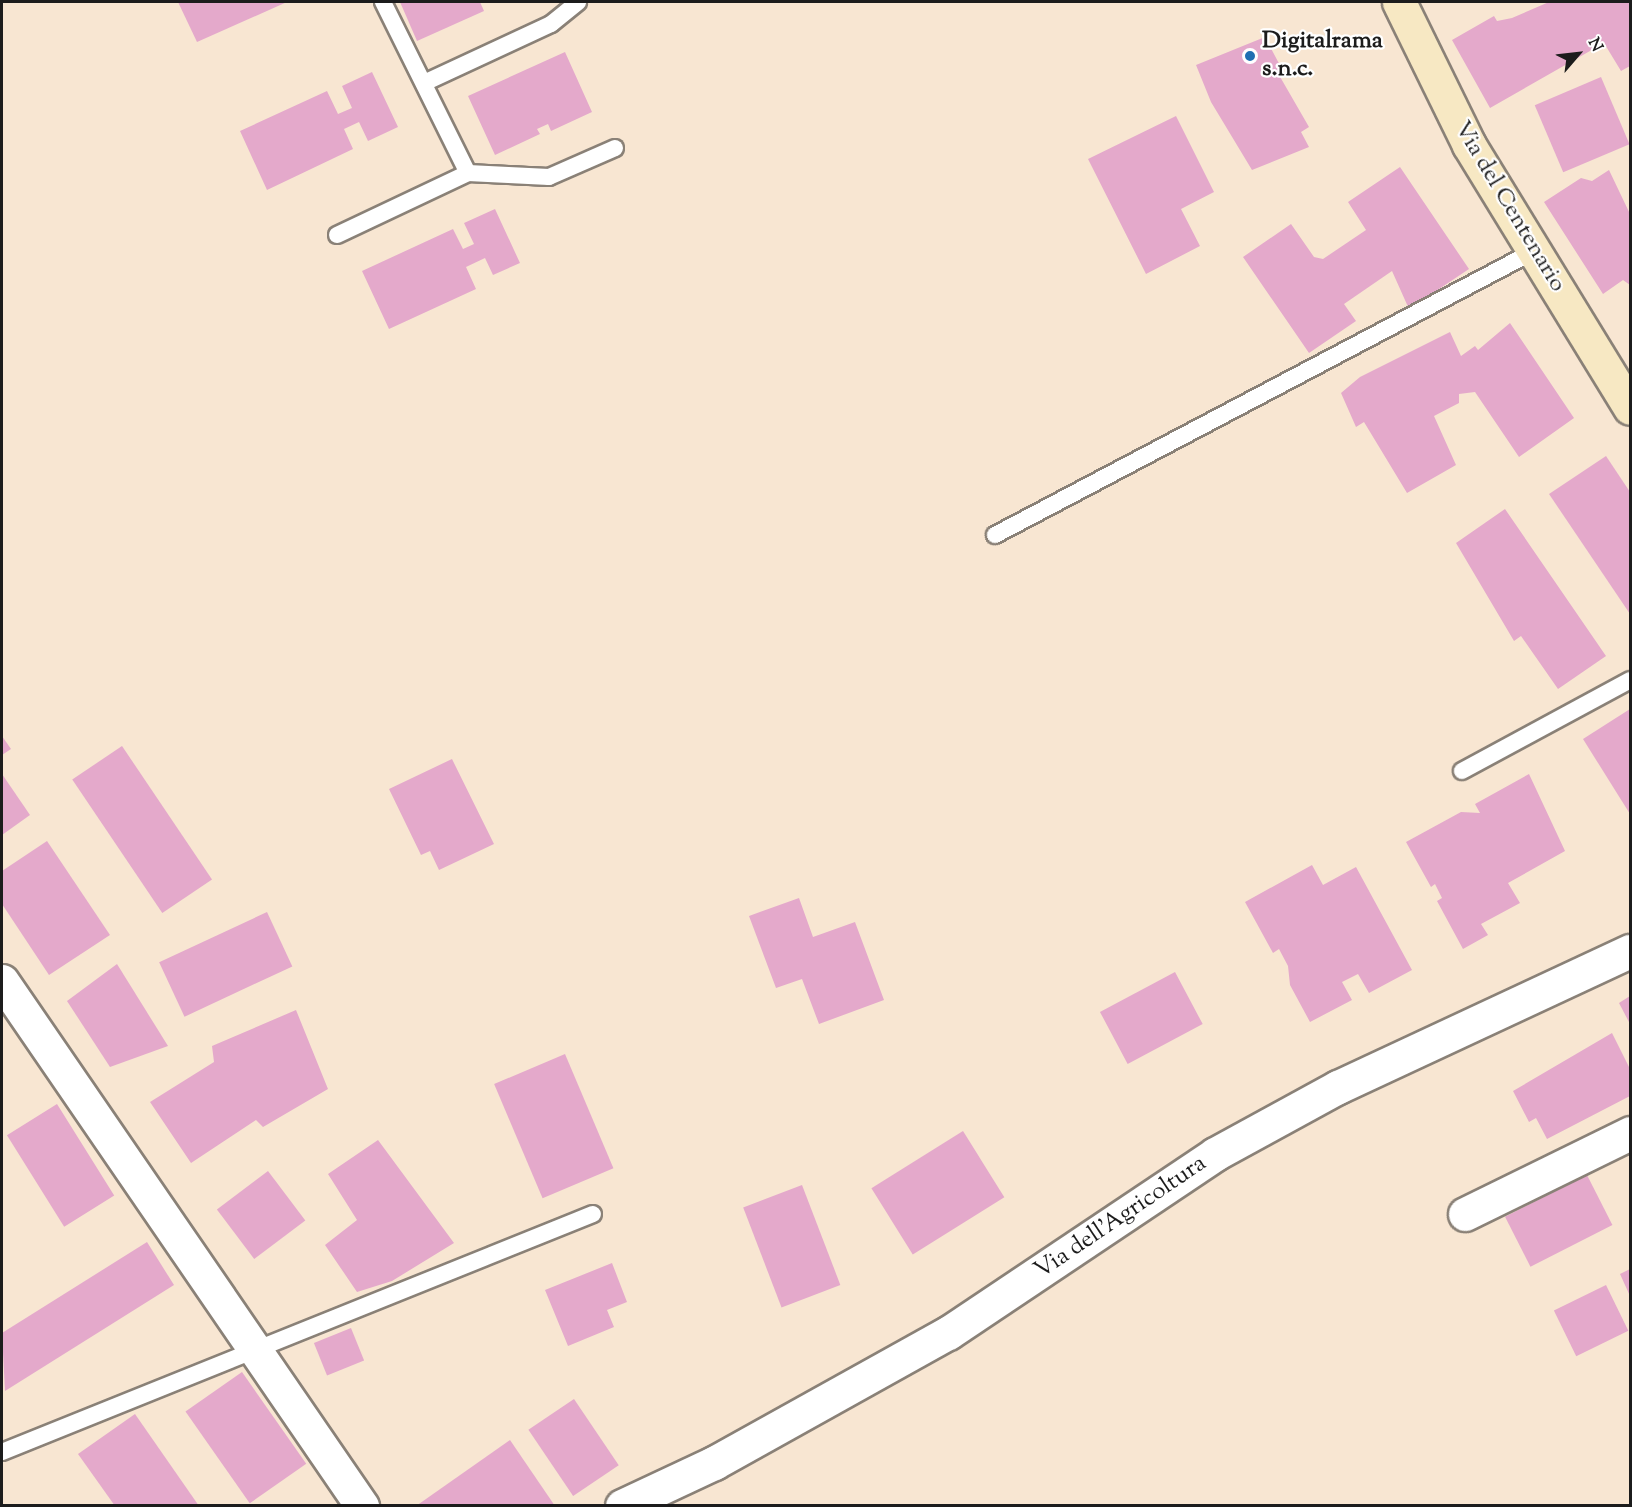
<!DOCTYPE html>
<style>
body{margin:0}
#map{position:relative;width:1632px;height:1507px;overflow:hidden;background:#f8e6d2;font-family:"Sorts Mill Goudy",serif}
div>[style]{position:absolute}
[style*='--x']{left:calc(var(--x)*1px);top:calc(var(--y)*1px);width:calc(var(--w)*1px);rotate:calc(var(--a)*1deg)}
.building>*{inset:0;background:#e4a9cb;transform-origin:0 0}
.roads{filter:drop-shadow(2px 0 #8a8177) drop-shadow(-2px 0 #8a8177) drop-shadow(0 2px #8a8177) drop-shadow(0 -2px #8a8177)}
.lane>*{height:16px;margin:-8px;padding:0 8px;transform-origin:8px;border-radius:8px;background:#fff}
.street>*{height:33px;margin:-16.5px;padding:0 16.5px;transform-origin:16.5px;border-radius:16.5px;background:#fff}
.secondary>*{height:33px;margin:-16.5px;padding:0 16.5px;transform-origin:16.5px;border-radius:16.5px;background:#f7e8c3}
.dots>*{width:16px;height:16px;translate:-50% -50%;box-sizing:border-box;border:3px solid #fff;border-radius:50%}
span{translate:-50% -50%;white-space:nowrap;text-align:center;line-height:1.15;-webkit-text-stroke:4.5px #fff;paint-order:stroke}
.poi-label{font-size:24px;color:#1c1c1c;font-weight:700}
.left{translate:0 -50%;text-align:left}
.street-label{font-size:24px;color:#1c1c1c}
.frame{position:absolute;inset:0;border:3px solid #1c1c1c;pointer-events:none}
.north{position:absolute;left:1548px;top:24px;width:60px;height:60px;-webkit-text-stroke:4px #fff;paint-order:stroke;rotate:62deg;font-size:16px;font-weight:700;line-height:24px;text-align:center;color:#1c1c1c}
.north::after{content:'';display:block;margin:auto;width:21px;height:27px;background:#1c1c1c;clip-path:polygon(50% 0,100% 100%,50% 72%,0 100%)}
</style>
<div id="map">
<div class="building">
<i style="clip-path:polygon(178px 2px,287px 2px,197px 42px)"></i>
<i style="clip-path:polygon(400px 2px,480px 2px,484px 11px,417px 41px)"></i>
<i style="clip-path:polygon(1549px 2px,1630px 2px,1630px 66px,1621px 71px,1604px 43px,1490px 108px,1452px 40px,1494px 16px,1497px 21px,1512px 18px)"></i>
<i style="clip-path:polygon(1265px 37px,1284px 73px,1279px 75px,1309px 127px,1301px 132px,1309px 147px,1252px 170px,1211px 102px,1196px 65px)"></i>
<i style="clip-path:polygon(565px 52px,592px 112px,551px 131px,548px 124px,537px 129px,540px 134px,495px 155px,468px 96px)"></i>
<i style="clip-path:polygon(372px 72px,398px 127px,368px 141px,359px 122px,344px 129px,353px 149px,267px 190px,240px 131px,327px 91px,338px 114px,352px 108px,342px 86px)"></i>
<i style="left:1601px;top:77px;width:73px;height:72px;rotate:67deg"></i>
<i style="clip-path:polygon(1176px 116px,1214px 192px,1181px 209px,1200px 246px,1146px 274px,1088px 159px)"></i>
<i style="clip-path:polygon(1400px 167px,1469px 269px,1409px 309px,1392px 271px,1344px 304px,1356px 321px,1309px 353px,1243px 257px,1291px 224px,1314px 257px,1323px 259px,1366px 230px,1348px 202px)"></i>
<i style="clip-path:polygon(1609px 170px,1630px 214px,1630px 285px,1623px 280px,1603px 294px,1544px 202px,1581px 178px,1592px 181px)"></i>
<i style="clip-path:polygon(495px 209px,520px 263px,493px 275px,485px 258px,466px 267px,476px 289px,389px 329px,362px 271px,453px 229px,463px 249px,474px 244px,464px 223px)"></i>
<i style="clip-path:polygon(1510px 323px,1574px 418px,1519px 457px,1475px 392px,1459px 394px,1459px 403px,1434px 416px,1456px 465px,1407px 493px,1364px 422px,1356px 427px,1341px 393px,1360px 377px,1450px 332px,1461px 356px,1475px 346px,1478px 350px)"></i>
<i style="clip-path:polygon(1606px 456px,1630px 492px,1630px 614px,1549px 494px)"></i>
<i style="clip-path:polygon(1505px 509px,1606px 656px,1558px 689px,1521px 636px,1514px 641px,1456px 543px)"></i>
<i style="clip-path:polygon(1630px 709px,1630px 814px,1583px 739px)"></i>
<i style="clip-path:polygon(2px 736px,11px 749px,2px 755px)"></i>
<i style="left:122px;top:746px;width:161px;height:60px;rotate:56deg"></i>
<i style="clip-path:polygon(452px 759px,494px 844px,439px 870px,430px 851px,421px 855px,389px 789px)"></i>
<i style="clip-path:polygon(2px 774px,30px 815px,2px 835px)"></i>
<i style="clip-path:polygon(1529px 774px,1565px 851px,1508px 883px,1520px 903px,1481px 924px,1488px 935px,1463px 949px,1437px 901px,1442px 898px,1435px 884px,1431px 887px,1406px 842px,1461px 812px,1480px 813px,1475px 804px)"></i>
<i style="clip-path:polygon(47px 841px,110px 935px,49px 975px,2px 904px,2px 871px)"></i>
<i style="clip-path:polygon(1312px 865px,1323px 885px,1356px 867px,1412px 970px,1369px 993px,1358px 974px,1342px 982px,1352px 1000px,1310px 1022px,1290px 985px,1288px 966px,1279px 949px,1273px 953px,1245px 902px)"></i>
<i style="clip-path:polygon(799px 898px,813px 937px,855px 922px,884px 1000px,819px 1024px,802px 979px,776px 988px,749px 916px)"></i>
<i style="left:267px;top:912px;width:60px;height:119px;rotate:65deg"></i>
<i style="clip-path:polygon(117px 964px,168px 1046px,110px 1067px,67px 1001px)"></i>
<i style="left:1175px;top:972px;width:59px;height:85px;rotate:62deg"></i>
<i style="clip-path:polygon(1630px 996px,1630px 1024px,1619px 1003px)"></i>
<i style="clip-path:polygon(296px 1010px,328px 1089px,263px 1127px,256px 1120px,191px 1163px,150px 1102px,214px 1062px,212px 1046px)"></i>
<i style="clip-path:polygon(1612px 1033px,1630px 1069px,1630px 1096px,1547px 1139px,1536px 1118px,1529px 1122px,1513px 1091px)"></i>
<i style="left:565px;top:1054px;width:124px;height:77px;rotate:67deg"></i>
<i style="left:57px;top:1104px;width:108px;height:59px;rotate:58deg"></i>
<i style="left:963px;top:1131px;width:78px;height:108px;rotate:58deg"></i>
<i style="clip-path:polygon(378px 1140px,454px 1243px,392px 1281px,357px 1292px,325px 1245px,357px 1220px,328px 1174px)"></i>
<i style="left:268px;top:1171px;width:62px;height:64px;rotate:53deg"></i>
<i style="left:1587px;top:1175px;width:56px;height:92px;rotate:63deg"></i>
<i style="left:802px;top:1185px;width:107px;height:63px;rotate:69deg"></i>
<i style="clip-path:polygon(147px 1242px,174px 1285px,5px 1391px,2px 1333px)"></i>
<i style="clip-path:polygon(612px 1263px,627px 1302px,607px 1310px,614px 1327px,568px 1346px,545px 1290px)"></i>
<i style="clip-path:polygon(1630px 1269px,1630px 1296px,1620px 1274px)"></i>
<i style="left:1606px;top:1285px;width:51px;height:58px;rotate:64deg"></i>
<i style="left:351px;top:1328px;width:35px;height:40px;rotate:68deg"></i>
<i style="left:242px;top:1372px;width:112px;height:69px;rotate:55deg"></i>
<i style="left:574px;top:1399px;width:80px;height:55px;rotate:56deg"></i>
<i style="clip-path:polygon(135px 1414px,199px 1506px,115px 1506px,78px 1454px)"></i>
<i style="clip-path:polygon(510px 1440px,555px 1506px,416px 1506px)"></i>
</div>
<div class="roads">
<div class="lane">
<i style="--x:383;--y:2;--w:191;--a:63.6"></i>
<i style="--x:424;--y:83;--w:140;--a:-24.9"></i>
<i style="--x:551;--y:24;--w:35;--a:-39"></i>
<i style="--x:337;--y:235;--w:145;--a:-25.3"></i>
<i style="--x:468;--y:173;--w:81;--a:2.8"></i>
<i style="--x:549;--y:177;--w:72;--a:-23.7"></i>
<i style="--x:995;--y:535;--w:609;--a:-27.78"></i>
<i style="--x:1462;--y:771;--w:191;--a:-28.4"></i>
<i style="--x:2;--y:1452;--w:637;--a:-21.94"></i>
</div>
<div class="street">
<i style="--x:2;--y:981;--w:637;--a:55.56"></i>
<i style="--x:1465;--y:1214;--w:184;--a:-26.1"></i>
<i style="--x:622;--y:1506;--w:102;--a:-25.1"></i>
<i style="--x:714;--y:1463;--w:268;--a:-29.1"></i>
<i style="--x:948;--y:1333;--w:321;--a:-33.8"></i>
<i style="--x:1215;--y:1154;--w:140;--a:-28.6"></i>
<i style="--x:1338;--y:1087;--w:322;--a:-25"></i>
</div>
<div class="secondary">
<i style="--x:1399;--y:2;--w:159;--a:63.9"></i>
<i style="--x:1469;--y:145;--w:308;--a:58.5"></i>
</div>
</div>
<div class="dots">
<i style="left:1250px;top:56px;background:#1f6fb2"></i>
</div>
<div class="poi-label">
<span class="left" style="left:1262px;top:56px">Digitalrama<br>s.n.c.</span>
</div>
<div class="street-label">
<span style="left:1509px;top:207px;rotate:59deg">Via del Centenario</span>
<span style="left:1121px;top:1218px;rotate:-34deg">Via dell'Agricoltura</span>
</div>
<div class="frame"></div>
<div class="north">N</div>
</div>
